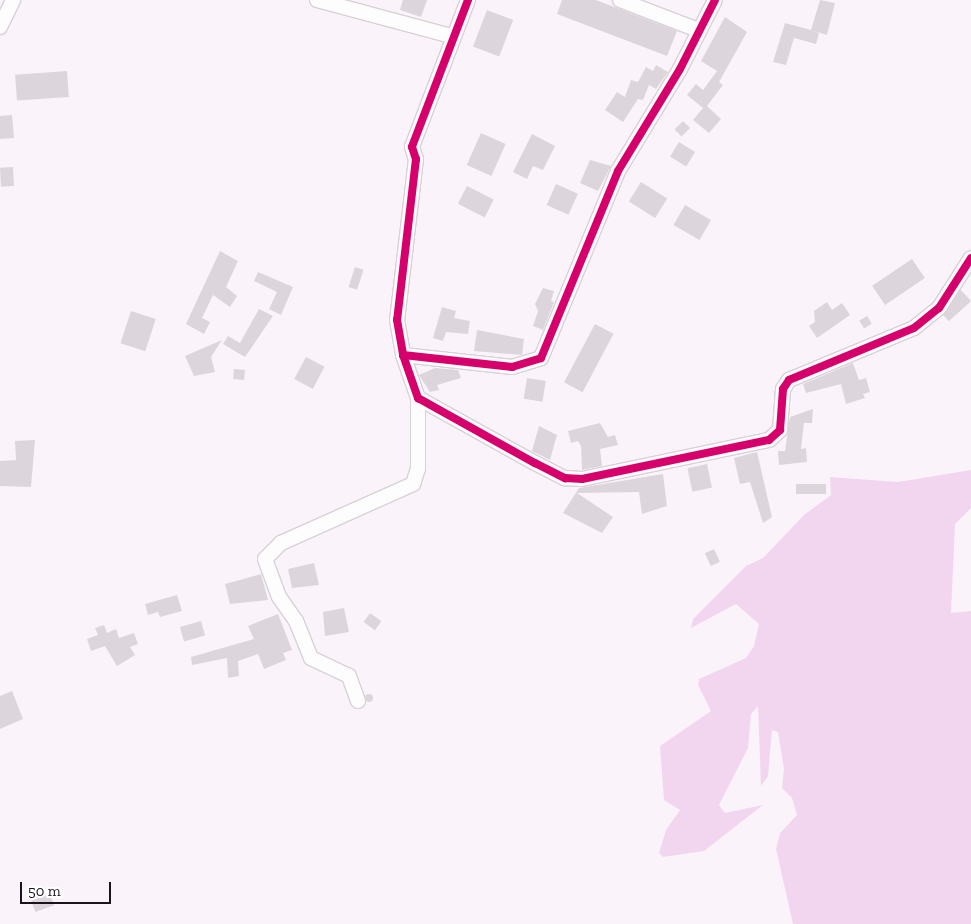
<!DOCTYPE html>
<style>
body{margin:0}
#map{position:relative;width:971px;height:924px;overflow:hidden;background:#faf4fa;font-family:"Zilla Slab",serif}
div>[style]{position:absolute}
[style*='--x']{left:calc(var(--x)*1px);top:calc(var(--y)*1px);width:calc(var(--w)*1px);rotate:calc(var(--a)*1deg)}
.green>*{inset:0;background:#f2d6f0}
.building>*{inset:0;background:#ddd5dc;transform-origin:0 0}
.round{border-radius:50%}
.roads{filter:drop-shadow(1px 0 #d8d1d8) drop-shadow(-1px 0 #d8d1d8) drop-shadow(0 1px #d8d1d8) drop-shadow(0 -1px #d8d1d8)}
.street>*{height:14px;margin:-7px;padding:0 7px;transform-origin:7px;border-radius:7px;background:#fefdfe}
.cycleway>*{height:8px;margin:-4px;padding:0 4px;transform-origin:4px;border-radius:4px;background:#d6006c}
span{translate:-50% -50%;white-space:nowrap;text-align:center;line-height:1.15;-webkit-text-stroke:5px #fff;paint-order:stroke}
.scale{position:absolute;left:20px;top:882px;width:91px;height:22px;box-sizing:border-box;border:2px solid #1b131a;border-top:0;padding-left:6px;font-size:15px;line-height:18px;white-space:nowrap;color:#1b131a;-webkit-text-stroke:4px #fff;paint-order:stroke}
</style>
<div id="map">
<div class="green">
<i style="clip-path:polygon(971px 470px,971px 508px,955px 524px,951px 613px,971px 611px,971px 924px,793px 924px,776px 849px,780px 833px,797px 815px,792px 798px,782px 788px,784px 769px,778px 732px,772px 730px,768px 776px,761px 786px,758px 706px,751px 714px,748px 748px,719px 805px,725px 813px,763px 805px,704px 851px,663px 857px,659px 853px,666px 830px,680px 810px,664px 800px,660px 746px,711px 711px,698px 685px,699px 679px,746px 658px,754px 646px,759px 624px,736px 604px,691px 628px,693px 619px,746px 566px,763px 558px,804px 515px,831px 495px,830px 477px,898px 482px)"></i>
</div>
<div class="building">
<i style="clip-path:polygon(403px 0,427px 0,421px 17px,400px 10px)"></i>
<i style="clip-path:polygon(562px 0,596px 0,677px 31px,667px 56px,557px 14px)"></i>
<i style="clip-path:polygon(820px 0,835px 3px,827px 35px,811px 30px,819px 33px,816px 44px,794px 38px,786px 65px,773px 62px,785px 23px,811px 30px)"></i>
<i style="left:487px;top:10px;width:28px;height:39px;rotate:21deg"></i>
<i style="clip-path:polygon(725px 17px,747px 32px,719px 82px,723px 85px,707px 106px,721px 119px,709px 133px,693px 120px,703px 108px,687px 95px,696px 84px,703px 90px,717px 71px,701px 61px)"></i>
<i style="clip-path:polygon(656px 65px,668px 72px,656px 89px,649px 85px,643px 100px,638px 99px,623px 122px,605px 110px,617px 92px,625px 97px,631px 80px,638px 82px,646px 67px,653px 71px)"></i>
<i style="left:67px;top:71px;width:26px;height:52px;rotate:86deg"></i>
<i style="clip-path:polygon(12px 115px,14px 138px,0 139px,0 116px)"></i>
<i style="left:683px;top:121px;width:10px;height:12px;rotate:45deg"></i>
<i style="left:481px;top:133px;width:27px;height:35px;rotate:24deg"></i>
<i style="clip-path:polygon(532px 134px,555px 146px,543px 170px,533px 166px,527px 179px,513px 172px)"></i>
<i style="left:679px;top:142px;width:19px;height:17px;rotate:32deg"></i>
<i style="clip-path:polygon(590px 160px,611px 166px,598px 191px,580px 183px)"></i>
<i style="left:13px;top:167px;width:19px;height:13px;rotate:87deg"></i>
<i style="left:641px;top:182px;width:31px;height:23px;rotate:32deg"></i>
<i style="left:556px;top:184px;width:24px;height:23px;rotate:24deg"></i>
<i style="left:467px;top:186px;width:30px;height:20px;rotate:27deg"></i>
<i style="left:685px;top:205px;width:30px;height:23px;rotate:30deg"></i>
<i style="clip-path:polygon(220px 251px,238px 261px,226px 287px,237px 296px,230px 307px,213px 295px,202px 318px,210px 322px,204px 334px,186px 324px)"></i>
<i style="left:912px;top:259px;width:23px;height:48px;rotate:56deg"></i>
<i style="left:355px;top:267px;width:9px;height:21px;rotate:18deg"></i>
<i style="clip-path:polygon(258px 272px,293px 287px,281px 315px,269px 309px,277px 292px,254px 281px)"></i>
<i style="clip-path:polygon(543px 288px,554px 291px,551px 301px,554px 302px,543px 330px,533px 326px,538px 311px,535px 304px)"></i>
<i style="left:961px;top:290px;width:15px;height:30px;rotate:48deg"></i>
<i style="clip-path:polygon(827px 302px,832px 310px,842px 303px,850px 315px,817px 338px,809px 326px,815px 322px,814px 311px)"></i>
<i style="clip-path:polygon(442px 307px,456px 311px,454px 318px,470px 321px,468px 334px,446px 332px,443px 341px,433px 338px)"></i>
<i style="clip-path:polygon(259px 309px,273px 316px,245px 357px,223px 344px,228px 336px,240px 343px)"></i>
<i style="left:131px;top:311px;width:26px;height:34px;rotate:18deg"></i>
<i style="left:867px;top:316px;width:9px;height:9px;rotate:58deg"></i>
<i style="left:595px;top:324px;width:21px;height:66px;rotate:28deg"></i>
<i style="clip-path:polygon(477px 330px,524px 339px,522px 355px,474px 351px)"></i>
<i style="clip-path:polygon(222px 340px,211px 357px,215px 372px,194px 376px,185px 356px)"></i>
<i style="left:306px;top:357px;width:21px;height:25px;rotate:28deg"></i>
<i style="clip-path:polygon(853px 363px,859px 380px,866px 378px,870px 392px,863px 394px,865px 398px,846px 404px,841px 384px,806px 393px,803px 384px)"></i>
<i style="clip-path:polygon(435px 368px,458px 370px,461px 378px,437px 385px,439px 390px,430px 392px,419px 375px)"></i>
<i style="left:234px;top:369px;width:11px;height:10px;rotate:5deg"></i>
<i style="left:527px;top:378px;width:19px;height:21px;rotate:9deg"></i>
<i style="clip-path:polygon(813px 409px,812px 423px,804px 423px,801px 449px,806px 448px,807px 462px,779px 465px,778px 451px,785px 451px,790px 417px)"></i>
<i style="clip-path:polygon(600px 423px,608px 437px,615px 435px,618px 445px,600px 449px,602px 466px,582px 470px,581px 446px,578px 441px,571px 443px,568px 431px)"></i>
<i style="clip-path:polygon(539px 426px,557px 435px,550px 460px,532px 451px)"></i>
<i style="clip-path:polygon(35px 440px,31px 487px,0 486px,0 461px,16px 460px,15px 441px)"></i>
<i style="clip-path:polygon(757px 452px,772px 517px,763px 523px,750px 482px,740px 484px,734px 458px)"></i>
<i style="left:707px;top:464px;width:24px;height:20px;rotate:78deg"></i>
<i style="clip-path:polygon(663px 474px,667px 506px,642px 514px,639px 492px,577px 493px,613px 517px,602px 533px,563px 513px,579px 488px)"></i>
<i style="left:826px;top:484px;width:10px;height:30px;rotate:90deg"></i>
<i style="left:714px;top:549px;width:14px;height:10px;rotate:65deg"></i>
<i style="clip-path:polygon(314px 563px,319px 585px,292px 588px,288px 569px)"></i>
<i style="clip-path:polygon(261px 574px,268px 600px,230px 604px,225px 584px)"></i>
<i style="clip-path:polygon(177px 595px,182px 611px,160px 617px,158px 612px,148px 615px,145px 604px)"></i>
<i style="clip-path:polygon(344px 608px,349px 632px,325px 636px,323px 612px)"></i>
<i style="left:370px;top:613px;width:14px;height:11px;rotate:36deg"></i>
<i style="clip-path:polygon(278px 614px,292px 650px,283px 653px,286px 660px,264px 669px,258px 654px,238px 661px,239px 676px,228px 678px,227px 658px,192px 665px,191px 657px,254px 639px,248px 626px)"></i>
<i style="left:201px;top:621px;width:15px;height:22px;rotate:74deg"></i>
<i style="clip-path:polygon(104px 625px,107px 633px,116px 629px,119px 638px,134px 633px,138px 644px,130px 647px,135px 655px,117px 666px,105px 646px,91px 651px,87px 639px,98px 635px,95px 628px)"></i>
<i style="clip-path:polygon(12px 691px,23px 719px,0 729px,0 696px)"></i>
<i class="round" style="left:365px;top:694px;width:8px;height:8px"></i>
<i style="left:50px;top:894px;width:12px;height:20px;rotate:70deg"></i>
</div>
<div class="roads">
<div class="street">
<i style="--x:317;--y:0;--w:139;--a:15"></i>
<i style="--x:468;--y:0;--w:157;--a:110.9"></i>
<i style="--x:412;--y:147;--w:13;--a:72"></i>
<i style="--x:416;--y:159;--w:162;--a:96.7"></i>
<i style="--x:397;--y:320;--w:36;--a:80"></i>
<i style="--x:403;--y:355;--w:46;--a:70.8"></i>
<i style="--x:418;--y:398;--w:134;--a:29.1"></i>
<i style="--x:535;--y:463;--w:34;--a:27"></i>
<i style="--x:565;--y:478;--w:17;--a:3"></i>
<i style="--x:582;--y:479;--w:191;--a:-11.8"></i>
<i style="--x:769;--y:440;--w:15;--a:-42"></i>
<i style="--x:780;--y:430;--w:41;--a:-85.8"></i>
<i style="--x:783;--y:389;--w:11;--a:-56"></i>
<i style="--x:789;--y:380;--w:135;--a:-22.6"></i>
<i style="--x:914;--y:328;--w:32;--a:-39"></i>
<i style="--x:939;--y:308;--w:59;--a:-57.4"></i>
<i style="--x:620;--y:0;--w:84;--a:21"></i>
<i style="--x:0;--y:27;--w:30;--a:-64"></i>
<i style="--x:403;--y:355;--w:110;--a:6.3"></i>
<i style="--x:512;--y:367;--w:30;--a:-17"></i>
<i style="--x:541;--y:358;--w:202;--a:-67.6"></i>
<i style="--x:618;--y:171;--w:119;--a:-58.7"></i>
<i style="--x:680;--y:69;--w:77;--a:-63.1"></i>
<i style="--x:358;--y:701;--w:27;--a:-110"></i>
<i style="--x:349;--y:676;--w:42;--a:-154.7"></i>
<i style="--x:311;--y:658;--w:40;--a:-112"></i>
<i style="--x:296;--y:621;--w:29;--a:-125"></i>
<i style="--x:279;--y:597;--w:40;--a:-110.2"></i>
<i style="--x:265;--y:559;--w:23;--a:-45"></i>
<i style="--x:281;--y:543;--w:145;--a:-24.1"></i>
<i style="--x:413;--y:484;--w:16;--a:-72"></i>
<i style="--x:418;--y:469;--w:71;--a:-90"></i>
</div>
</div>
<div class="cycleway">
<i style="--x:468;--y:0;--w:157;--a:110.9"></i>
<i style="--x:412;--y:147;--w:13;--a:72"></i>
<i style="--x:416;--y:159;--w:162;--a:96.7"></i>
<i style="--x:397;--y:320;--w:36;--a:80"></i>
<i style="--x:403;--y:355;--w:46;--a:70.8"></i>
<i style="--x:418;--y:398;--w:134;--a:29.1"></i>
<i style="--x:535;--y:463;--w:34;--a:27"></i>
<i style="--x:565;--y:478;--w:17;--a:3"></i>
<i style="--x:582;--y:479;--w:191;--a:-11.8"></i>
<i style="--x:769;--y:440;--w:15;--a:-42"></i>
<i style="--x:780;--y:430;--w:41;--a:-85.8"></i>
<i style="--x:783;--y:389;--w:11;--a:-56"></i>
<i style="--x:789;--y:380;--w:135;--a:-22.6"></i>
<i style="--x:914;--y:328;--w:32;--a:-39"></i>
<i style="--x:939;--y:308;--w:59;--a:-57.4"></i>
<i style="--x:403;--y:355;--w:110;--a:6.3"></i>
<i style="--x:512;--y:367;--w:30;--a:-17"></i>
<i style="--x:541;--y:358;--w:202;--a:-67.6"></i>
<i style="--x:618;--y:171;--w:119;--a:-58.7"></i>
<i style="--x:680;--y:69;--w:77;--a:-63.1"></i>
</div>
<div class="scale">50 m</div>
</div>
